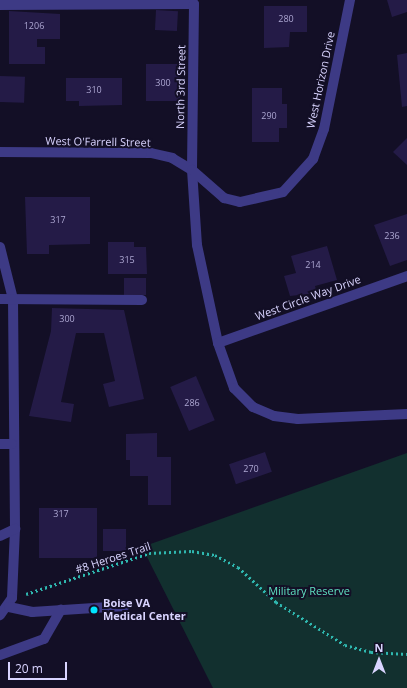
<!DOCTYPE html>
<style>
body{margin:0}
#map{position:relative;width:407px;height:688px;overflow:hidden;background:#130f26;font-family:"Open Sans",sans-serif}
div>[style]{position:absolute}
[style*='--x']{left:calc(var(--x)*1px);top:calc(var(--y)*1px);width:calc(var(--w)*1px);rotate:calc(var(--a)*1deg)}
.green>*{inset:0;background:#12302f}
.building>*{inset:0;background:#241b47;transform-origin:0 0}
.path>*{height:2.5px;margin-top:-1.25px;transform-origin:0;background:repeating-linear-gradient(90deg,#2fb8b0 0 2px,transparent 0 5px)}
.minor>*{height:10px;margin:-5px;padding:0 5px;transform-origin:5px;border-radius:5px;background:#3d3a85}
.dots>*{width:11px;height:11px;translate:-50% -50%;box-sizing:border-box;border:2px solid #130f26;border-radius:50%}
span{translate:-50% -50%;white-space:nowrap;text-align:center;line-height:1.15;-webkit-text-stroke:4px #130f26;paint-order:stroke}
.number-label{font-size:9px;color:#aca6d1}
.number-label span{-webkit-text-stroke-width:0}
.street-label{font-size:11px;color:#d9d4ff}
.park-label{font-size:11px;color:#5fe0c0}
.poi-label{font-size:11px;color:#d9d4ff;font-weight:700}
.left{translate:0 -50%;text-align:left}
.north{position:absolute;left:359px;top:640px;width:40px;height:40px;-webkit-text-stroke:3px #130f26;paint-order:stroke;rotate:0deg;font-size:11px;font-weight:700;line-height:16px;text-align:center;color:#d9d4ff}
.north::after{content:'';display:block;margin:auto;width:14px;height:18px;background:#d9d4ff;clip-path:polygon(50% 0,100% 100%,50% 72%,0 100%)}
.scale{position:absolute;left:8px;top:662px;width:59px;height:18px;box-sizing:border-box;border:2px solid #d9d4ff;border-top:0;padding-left:5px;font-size:12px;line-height:14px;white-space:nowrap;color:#d9d4ff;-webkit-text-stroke:3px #130f26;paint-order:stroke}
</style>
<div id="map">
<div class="green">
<i style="clip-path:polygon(407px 453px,407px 688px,213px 688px,142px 547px)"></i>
</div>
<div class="building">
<i style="clip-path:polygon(387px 0,407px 0,407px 12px,392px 17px)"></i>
<i style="clip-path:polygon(264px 6px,307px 6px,307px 32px,290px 32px,289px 47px,264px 48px)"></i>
<i style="left:156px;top:10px;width:22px;height:20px;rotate:3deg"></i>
<i style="clip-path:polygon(9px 11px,60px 14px,60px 39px,37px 39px,37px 47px,45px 47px,45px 64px,9px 64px)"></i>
<i style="clip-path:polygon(407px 53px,407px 106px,402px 107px,397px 55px)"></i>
<i style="left:146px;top:64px;width:34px;height:37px"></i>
<i style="left:0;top:76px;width:25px;height:26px;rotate:2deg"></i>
<i style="clip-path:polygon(66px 78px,122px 78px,122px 105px,79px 106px,79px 101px,66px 101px)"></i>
<i style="clip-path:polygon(252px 88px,282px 88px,282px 104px,287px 104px,287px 128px,279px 128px,279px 142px,252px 142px)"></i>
<i style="clip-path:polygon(407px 138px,407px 165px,393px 152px)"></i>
<i style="clip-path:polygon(25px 197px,90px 197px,90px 244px,49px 245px,49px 254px,27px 254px)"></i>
<i style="clip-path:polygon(407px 214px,407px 260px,390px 266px,374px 225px)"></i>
<i style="clip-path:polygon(108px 242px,134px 242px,134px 247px,146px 247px,147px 274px,108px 274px)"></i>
<i style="clip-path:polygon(327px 246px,337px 280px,315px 286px,317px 293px,290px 296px,284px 276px,296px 273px,291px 256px)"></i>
<i style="left:146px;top:278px;width:17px;height:22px;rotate:90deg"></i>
<i style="clip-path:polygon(52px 308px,124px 310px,144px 399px,109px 407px,103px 384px,115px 381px,104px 333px,76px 333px,61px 402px,74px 404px,71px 422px,29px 416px,51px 331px)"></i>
<i style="left:196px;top:376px;width:48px;height:28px;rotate:67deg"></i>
<i style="clip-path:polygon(157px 433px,157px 457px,171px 457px,171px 505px,148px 505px,148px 476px,130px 476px,130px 460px,126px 460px,126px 434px)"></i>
<i style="left:265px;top:452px;width:21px;height:38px;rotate:71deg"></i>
<i style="left:39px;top:508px;width:58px;height:50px"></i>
<i style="left:103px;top:529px;width:23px;height:22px"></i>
</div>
<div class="path">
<i style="--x:26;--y:594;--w:130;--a:-18.4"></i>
<i style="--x:149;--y:553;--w:43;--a:-2.7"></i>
<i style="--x:192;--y:551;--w:23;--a:10"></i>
<i style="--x:215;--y:555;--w:26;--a:28"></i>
<i style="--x:238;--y:567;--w:52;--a:42.6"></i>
<i style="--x:276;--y:602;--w:81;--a:31.9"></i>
<i style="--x:345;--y:645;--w:27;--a:15"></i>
<i style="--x:371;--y:652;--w:36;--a:3"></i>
</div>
<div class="minor">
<i style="--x:0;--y:5;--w:194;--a:-0.3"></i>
<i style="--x:194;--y:4;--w:166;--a:90.7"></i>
<i style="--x:192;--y:170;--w:75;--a:86.2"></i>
<i style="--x:197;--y:245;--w:100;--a:77.9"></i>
<i style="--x:218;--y:343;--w:48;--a:70.4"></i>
<i style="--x:234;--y:388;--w:27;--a:45"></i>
<i style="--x:253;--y:407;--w:23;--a:23"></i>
<i style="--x:274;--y:416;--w:24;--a:7"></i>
<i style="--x:298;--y:419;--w:109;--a:-2.6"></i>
<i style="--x:0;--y:152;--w:151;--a:0.4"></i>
<i style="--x:151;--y:153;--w:22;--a:13"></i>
<i style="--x:172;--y:158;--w:23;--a:31"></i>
<i style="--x:192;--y:170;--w:43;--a:41.2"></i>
<i style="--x:224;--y:198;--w:16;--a:14"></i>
<i style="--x:240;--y:202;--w:44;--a:-13.1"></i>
<i style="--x:283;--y:192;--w:45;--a:-47.7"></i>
<i style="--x:313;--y:159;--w:32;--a:-70"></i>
<i style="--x:324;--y:129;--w:132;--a:-78.6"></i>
<i style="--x:0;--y:247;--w:54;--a:76"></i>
<i style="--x:13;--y:299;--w:230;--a:89.5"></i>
<i style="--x:15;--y:529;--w:69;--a:92.5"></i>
<i style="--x:12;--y:598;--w:21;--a:125"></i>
<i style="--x:0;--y:299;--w:142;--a:0.4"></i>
<i style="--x:218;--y:343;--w:201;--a:-19.5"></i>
<i style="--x:0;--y:444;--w:12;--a:0"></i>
<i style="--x:0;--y:536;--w:17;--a:-25"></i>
<i style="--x:9;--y:607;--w:24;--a:12"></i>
<i style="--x:32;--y:612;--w:93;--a:-3.7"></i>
<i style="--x:0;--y:655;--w:47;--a:-20"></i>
<i style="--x:44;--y:639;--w:34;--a:-60"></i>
</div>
<div class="dots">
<i style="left:94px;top:610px;background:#00e5ff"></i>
</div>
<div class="number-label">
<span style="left:286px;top:19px">280</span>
<span style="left:34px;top:26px">1206</span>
<span style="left:163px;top:83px">300</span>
<span style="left:94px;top:90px">310</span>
<span style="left:269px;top:116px">290</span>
<span style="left:58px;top:220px">317</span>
<span style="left:392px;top:236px">236</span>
<span style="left:127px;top:260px">315</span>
<span style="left:313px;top:265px">214</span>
<span style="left:67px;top:319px">300</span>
<span style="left:192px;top:403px">286</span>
<span style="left:251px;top:469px">270</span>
<span style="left:61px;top:514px">317</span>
</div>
<div class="street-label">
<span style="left:321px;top:80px;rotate:-78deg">West Horizon Drive</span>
<span style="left:181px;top:87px;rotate:-89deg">North 3rd Street</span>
<span style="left:98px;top:142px;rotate:1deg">West O'Farrell Street</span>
<span style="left:308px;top:298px;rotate:-20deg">West Circle Way Drive</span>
<span style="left:113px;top:558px;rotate:-18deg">#8 Heroes Trail</span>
</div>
<div class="park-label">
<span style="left:309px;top:591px">Military Reserve</span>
</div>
<div class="poi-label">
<span class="left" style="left:103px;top:610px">Boise VA<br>Medical Center</span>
</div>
<div class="north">N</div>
<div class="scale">20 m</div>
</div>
